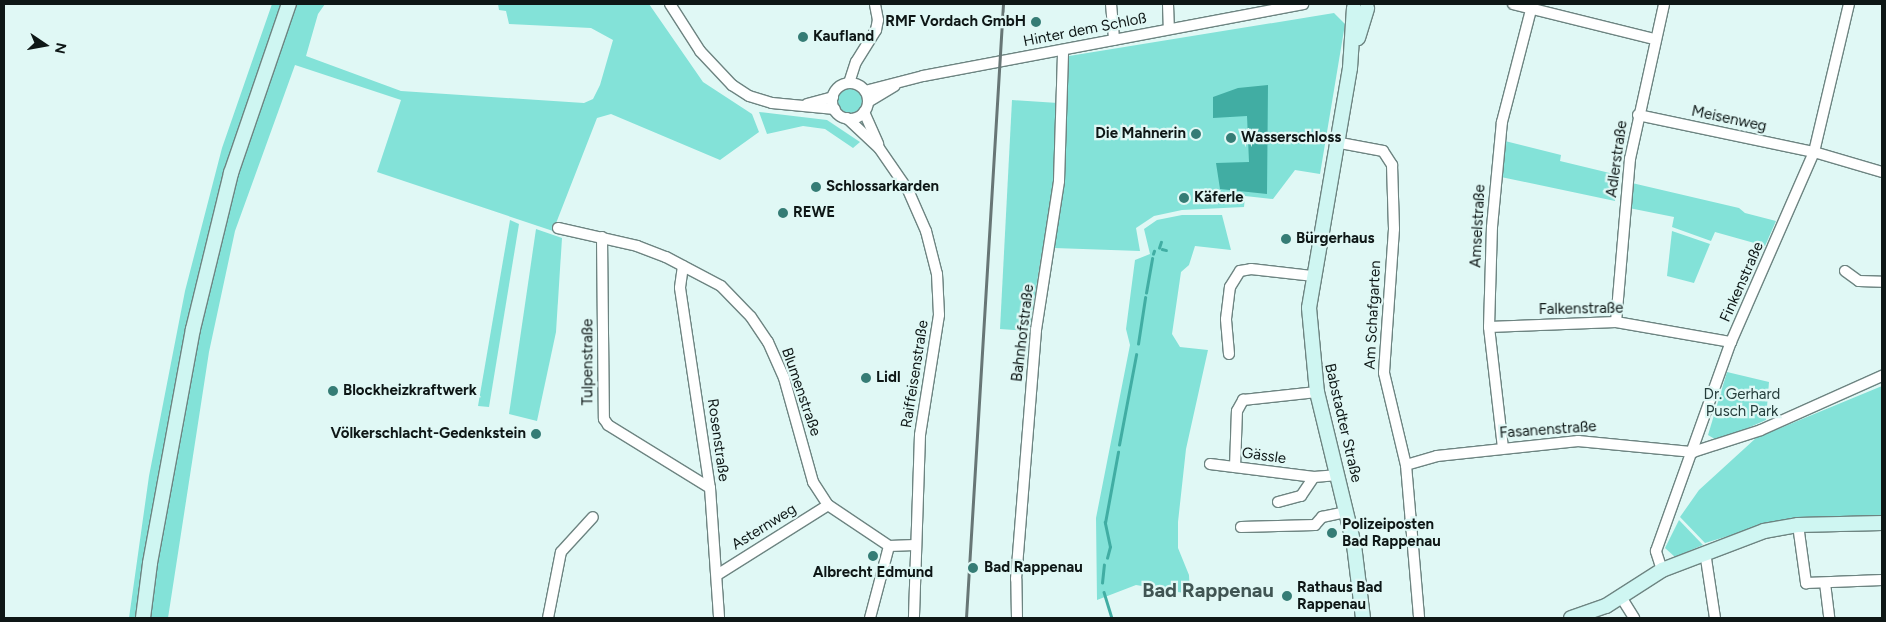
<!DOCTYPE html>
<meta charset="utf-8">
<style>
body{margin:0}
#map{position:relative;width:1886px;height:622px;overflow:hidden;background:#e0f8f5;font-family:Figtree,sans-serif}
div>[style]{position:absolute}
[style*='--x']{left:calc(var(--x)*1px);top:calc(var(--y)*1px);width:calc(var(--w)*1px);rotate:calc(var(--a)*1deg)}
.green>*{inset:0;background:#83e2d8}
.round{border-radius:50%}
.water>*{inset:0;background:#41ada3}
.stream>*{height:2.5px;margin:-1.25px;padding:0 1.25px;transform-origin:1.25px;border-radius:1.25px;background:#41ada3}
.roads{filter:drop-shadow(1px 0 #6d8481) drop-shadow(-1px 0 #6d8481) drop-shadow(0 1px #6d8481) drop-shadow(0 -1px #6d8481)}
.street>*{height:10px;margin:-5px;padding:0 5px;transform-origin:5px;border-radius:5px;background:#fff}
.street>.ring{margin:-5px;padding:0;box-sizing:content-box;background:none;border:10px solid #fff;border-radius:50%}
.secondary>*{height:14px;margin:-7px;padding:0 7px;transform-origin:7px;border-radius:7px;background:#cff6f2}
.rail>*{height:2.5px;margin:-1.25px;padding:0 1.25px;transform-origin:1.25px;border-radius:1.25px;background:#677675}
.dots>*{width:14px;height:14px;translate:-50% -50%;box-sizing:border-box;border:2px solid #e0f8f5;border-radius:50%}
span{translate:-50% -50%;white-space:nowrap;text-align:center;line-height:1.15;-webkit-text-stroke:4.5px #e0f8f5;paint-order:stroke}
.poi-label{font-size:15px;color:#0e1716;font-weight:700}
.right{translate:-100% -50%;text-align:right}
.left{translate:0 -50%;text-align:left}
.street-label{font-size:15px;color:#0e1716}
.park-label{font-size:15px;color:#253d3b}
.district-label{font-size:20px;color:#405553;font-weight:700}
.frame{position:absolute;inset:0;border:5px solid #0e1716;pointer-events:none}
.north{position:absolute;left:20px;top:20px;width:50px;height:50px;-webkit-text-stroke:4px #e0f8f5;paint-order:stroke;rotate:102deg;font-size:14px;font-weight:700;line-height:20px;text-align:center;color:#0e1716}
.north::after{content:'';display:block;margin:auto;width:18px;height:22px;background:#0e1716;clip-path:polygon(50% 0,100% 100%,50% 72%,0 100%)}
</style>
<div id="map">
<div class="green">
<i style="clip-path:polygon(272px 4px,281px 4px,225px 172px,137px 618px,129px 618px,149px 476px,185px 291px,222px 148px)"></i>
<i style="clip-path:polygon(294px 4px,325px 4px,318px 14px,306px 56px,401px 91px,584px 103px,593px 99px,600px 85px,613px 40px,591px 28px,509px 24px,506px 11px,499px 10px,498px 4px,649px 4px,703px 82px,752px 114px,759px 132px,720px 160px,611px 114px,597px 118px,553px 231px,377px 172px,401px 100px,295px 65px,235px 231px,209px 352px,168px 618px,149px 618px,184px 405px,213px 267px,238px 167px)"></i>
<i style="clip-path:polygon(1334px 13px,1345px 24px,1320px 174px,1295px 170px,1273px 199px,1245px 196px,1244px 207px,1182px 210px,1154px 216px,1136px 228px,1140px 251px,1054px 248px,1064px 180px,1069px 56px)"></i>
<i class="round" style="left:838px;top:89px;width:24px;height:24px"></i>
<i style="clip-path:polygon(1012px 100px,1058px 103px,1054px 179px,1029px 331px,1000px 329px)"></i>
<i style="clip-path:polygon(759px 112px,827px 120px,860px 142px,853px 148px,825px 129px,803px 126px,767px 134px)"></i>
<i style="clip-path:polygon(1505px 141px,1561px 155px,1560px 161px,1618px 175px,1615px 201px,1501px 177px)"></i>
<i style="clip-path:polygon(1632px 183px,1739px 208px,1745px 213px,1776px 221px,1765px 246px,1715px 232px,1711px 241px,1672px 227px,1674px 217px,1629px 208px)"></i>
<i style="clip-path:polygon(1182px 215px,1222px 215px,1231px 250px,1195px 246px,1189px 265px,1181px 272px,1172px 334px,1180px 347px,1208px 350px,1186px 449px,1178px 522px,1178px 548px,1189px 575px,1190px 594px,1136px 585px,1097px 600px,1096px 518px,1130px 345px,1126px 329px,1135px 260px,1150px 254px,1144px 229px,1157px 220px)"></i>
<i style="clip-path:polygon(510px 220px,519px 224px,489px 407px,478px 406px)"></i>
<i style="clip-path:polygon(536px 229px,562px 238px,556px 332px,537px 421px,509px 414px)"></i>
<i style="clip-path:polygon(1672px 231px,1710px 244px,1694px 283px,1667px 276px)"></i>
<i style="clip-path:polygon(1727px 372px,1769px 382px,1766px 420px,1718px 441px,1708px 435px)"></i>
<i style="clip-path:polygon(1882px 386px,1882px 519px,1765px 525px,1705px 543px,1680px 517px,1699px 490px,1756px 438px)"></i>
<i style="clip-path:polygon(1679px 520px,1703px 545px,1675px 557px,1665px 548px)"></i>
</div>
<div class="water">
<i style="clip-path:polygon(1268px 85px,1267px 194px,1220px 189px,1216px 163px,1249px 162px,1247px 116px,1213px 118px,1213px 97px,1238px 88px)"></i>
</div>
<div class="stream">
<i style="--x:1159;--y:248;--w:6;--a:-72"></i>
<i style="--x:1162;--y:249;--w:4;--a:14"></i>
<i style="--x:1153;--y:254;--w:3;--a:-72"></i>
<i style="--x:1146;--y:293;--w:35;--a:-80"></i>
<i style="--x:1138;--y:344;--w:47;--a:-81.3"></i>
<i style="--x:1119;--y:445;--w:92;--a:-79.3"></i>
<i style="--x:1107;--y:558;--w:11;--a:-75"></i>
<i style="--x:1110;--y:547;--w:25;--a:-102"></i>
<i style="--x:1105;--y:523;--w:72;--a:-79.6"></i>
<i style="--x:1102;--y:583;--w:18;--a:-84"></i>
<i style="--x:1104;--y:592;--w:27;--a:73"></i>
</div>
<div class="roads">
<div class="street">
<i style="--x:670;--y:4;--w:56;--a:57.4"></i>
<i style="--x:700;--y:51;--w:47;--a:46.7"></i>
<i style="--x:732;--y:85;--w:20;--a:33"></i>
<i style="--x:749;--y:96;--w:24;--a:17"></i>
<i style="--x:772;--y:103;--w:63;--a:5.4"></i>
<i style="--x:1111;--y:4;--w:36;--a:85"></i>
<i style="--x:1168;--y:4;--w:25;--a:88"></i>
<i style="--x:1513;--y:4;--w:145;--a:13.9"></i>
<i style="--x:849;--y:83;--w:22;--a:-72"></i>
<i style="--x:856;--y:62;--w:38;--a:-58"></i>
<i style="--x:876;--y:30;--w:10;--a:-79"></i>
<i style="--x:878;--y:20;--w:16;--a:-101"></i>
<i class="ring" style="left:832px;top:83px;width:26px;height:26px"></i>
<i style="--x:865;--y:91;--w:60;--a:-14.5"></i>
<i style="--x:923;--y:76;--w:387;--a:-10.7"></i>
<i style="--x:868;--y:102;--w:31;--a:-31"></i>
<i style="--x:807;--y:104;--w:27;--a:-15"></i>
<i style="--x:864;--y:112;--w:35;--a:66"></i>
<i style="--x:1638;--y:115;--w:180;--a:11.9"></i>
<i style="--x:1814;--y:152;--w:71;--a:16.4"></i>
<i style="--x:847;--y:118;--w:44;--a:43.2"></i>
<i style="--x:879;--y:148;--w:51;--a:55.4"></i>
<i style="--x:908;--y:190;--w:45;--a:66.3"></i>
<i style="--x:926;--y:231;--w:44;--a:75.7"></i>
<i style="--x:937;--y:274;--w:41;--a:87.2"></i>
<i style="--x:939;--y:315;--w:121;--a:99"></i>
<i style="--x:920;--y:435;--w:183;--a:91.9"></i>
<i style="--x:1335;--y:142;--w:49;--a:10.6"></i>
<i style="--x:1383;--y:151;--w:17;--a:57"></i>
<i style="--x:1392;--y:165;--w:64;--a:88.2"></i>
<i style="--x:1394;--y:229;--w:144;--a:94"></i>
<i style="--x:1384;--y:373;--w:95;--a:76.6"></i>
<i style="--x:1406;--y:465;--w:154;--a:85.1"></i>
<i style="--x:558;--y:228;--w:81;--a:12.8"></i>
<i style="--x:637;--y:246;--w:31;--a:21"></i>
<i style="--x:666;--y:257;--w:62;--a:27.8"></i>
<i style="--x:721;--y:286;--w:43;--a:45.9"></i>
<i style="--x:751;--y:317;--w:30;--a:56"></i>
<i style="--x:768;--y:342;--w:39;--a:66"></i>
<i style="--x:784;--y:378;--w:108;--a:74.4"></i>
<i style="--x:813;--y:482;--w:27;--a:57"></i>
<i style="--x:828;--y:505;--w:73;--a:33.9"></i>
<i style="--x:889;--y:546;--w:26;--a:-2"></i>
<i style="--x:602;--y:237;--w:182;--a:89.4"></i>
<i style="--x:604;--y:419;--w:7;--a:56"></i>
<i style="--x:608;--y:425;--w:120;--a:31.7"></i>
<i style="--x:683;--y:266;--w:22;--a:98"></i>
<i style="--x:680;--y:288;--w:202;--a:81.5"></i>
<i style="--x:710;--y:488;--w:130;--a:86"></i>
<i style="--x:1845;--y:271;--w:17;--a:36"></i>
<i style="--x:1859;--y:281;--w:23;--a:2"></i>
<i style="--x:1616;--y:322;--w:164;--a:-85.1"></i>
<i style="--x:1630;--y:159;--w:159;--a:-77.6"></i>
<i style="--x:1489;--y:327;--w:127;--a:-2.3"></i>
<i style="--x:1616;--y:322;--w:117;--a:9.9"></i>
<i style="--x:1229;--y:354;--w:35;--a:-95"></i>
<i style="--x:1226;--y:319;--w:32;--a:-83"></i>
<i style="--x:1230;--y:287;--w:19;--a:-58"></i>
<i style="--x:1240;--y:271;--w:11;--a:-10"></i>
<i style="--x:1251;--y:269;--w:61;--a:6.5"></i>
<i style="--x:1503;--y:448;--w:122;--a:-96.6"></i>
<i style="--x:1489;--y:327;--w:100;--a:-88.3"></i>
<i style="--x:1492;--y:227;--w:105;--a:-84.6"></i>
<i style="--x:1502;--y:122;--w:116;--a:-75.5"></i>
<i style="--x:1210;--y:464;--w:105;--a:7.1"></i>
<i style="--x:1406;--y:465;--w:32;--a:-16"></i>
<i style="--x:1437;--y:456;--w:142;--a:-6.1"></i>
<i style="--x:1578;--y:441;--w:116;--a:5.5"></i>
<i style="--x:1693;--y:452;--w:71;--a:-17.9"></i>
<i style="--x:1761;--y:430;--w:133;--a:-24.1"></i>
<i style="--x:1235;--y:467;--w:56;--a:-88"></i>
<i style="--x:1237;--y:411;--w:13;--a:-61"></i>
<i style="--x:1243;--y:400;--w:74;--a:-6.2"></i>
<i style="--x:1278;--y:502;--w:24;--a:-15"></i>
<i style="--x:1301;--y:496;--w:23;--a:-56"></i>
<i style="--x:1314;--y:477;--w:24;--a:-5"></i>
<i style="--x:1798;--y:525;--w:59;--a:82.1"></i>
<i style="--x:1806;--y:583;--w:76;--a:-2.3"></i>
<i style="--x:1241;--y:527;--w:74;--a:-1.5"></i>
<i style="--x:1315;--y:525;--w:11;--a:-49"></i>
<i style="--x:1322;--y:517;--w:25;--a:-12"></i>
<i style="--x:1705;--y:552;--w:67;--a:81.4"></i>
<i style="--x:1662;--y:570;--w:20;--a:-108"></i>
<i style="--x:1656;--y:551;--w:222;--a:-70.3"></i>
<i style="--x:1731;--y:342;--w:207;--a:-66.4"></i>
<i style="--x:1814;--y:152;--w:152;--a:-76.7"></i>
<i style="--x:717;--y:575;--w:131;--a:-32.2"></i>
<i style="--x:1825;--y:583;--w:35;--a:83"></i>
<i style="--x:1621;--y:597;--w:25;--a:58"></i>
<i style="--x:548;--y:618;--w:67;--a:-78.9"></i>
<i style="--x:561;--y:552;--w:47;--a:-47.6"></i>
<i style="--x:870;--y:618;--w:74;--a:-75.2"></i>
<i style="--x:1017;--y:618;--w:39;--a:-91"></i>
<i style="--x:1016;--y:579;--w:250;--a:-85.4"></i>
<i style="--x:1036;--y:330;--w:151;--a:-81.2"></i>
<i style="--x:1059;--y:181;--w:130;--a:-88.2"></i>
</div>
<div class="secondary">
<i style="--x:1354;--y:8;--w:60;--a:93.8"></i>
<i style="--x:1350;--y:68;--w:243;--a:99.7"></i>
<i style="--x:1309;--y:308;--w:84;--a:84.6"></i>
<i style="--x:1317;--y:392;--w:157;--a:76.4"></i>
<i style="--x:1354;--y:545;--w:74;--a:83"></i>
<i style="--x:1358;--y:38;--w:31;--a:-73"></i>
<i style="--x:143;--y:618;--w:55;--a:-82.7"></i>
<i style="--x:150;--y:563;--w:238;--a:-79.6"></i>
<i style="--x:193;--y:329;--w:161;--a:-76.3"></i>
<i style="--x:231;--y:173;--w:179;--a:-71.1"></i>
<i style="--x:1571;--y:618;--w:37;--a:-19"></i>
<i style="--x:1606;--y:606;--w:67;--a:-32.7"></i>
<i style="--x:1662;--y:570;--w:109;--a:-20.9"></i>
<i style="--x:1764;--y:531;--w:35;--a:-10"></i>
<i style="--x:1798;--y:525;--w:84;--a:-1.4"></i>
</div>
</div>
<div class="rail">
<i style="--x:966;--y:618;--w:615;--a:-86.55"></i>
</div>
<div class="dots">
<i style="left:1036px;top:22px;background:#357c75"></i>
<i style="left:803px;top:37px;background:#357c75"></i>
<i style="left:1196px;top:134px;background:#357c75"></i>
<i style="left:1231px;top:138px;background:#357c75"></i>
<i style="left:816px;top:187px;background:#357c75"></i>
<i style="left:1184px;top:198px;background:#357c75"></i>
<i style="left:783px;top:213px;background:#357c75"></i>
<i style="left:1286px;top:239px;background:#357c75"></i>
<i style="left:866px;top:378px;background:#357c75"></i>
<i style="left:333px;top:391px;background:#357c75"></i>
<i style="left:536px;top:434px;background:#357c75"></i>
<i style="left:1332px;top:533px;background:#357c75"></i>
<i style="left:873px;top:556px;background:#357c75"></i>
<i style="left:973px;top:568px;background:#357c75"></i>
<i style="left:1287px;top:596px;background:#357c75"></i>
</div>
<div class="poi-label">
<span class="right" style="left:1026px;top:22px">RMF Vordach GmbH</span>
<span class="left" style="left:813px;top:37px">Kaufland</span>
<span class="right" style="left:1186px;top:134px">Die Mahnerin</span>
<span class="left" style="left:1241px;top:138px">Wasserschloss</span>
<span class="left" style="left:826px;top:187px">Schlossarkarden</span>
<span class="left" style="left:1194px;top:198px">Käferle</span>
<span class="left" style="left:793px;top:213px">REWE</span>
<span class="left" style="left:1296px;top:239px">Bürgerhaus</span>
<span class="left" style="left:876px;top:378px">Lidl</span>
<span class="left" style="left:343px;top:391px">Blockheizkraftwerk</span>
<span class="right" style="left:526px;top:434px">Völkerschlacht-Gedenkstein</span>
<span class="left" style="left:1342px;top:533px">Polizeiposten<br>Bad Rappenau</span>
<span class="left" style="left:984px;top:568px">Bad Rappenau</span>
<span style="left:873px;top:573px">Albrecht Edmund</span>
<span class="left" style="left:1297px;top:596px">Rathaus Bad<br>Rappenau</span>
</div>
<div class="street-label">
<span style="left:1085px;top:30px;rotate:-11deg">Hinter dem Schloß</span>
<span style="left:1729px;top:119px;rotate:12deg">Meisenweg</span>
<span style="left:1617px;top:159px;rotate:-82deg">Adlerstraße</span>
<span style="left:1478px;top:226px;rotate:-87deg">Amselstraße</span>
<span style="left:1742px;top:282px;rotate:-66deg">Finkenstraße</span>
<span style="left:1581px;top:309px;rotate:-1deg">Falkenstraße</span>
<span style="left:1373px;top:315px;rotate:-87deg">Am Schafgarten</span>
<span style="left:1023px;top:333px;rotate:-83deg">Bahnhofstraße</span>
<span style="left:588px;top:362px;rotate:-90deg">Tulpenstraße</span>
<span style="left:915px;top:374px;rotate:-81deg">Raiffeisenstraße</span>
<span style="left:801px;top:392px;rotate:71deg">Blumenstraße</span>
<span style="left:1343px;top:423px;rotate:77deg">Babstadter Straße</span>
<span style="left:1548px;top:430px;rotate:-4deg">Fasanenstraße</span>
<span style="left:718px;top:440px;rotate:82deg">Rosenstraße</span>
<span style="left:1264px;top:456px;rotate:8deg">Gässle</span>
<span style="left:764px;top:527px;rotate:-32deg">Asternweg</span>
</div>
<div class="park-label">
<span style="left:1742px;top:403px">Dr. Gerhard<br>Pusch Park</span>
</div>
<div class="district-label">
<span style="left:1208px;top:590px">Bad Rappenau</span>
</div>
<div class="frame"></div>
<div class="north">N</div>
</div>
